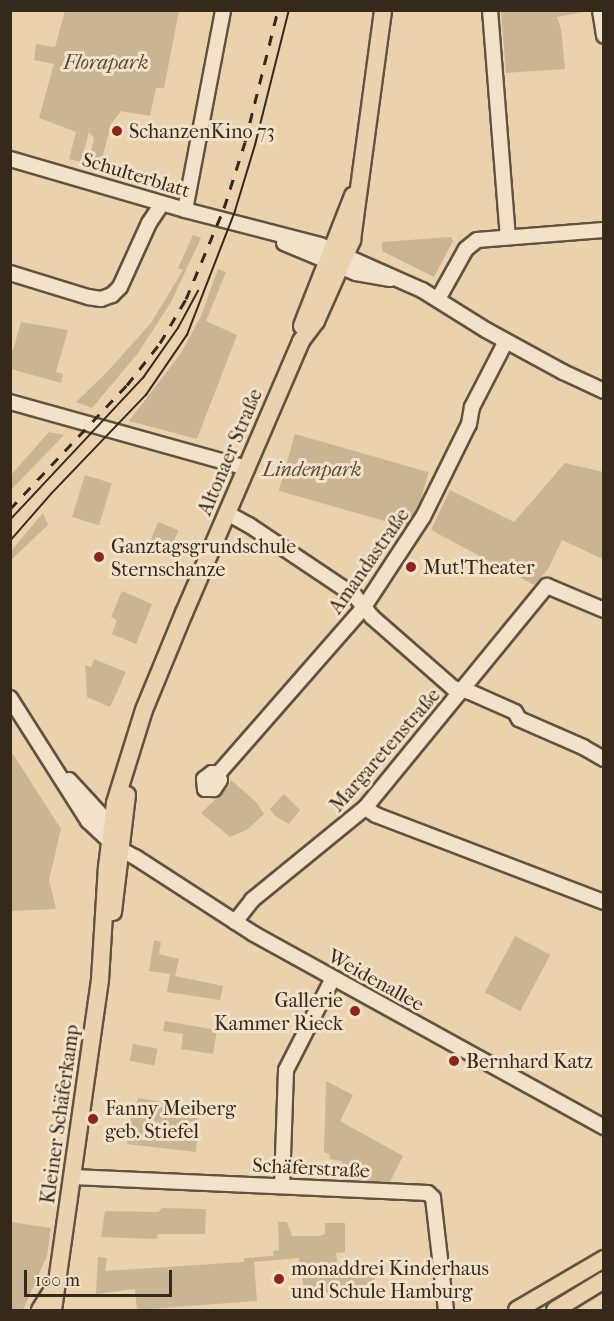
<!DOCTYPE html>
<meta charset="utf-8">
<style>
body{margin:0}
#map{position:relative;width:614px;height:1321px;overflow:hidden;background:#e9d2ac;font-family:"IM FELL French Canon",serif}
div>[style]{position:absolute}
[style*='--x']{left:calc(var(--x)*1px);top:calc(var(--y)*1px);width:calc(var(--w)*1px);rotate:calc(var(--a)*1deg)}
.green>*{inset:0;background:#cab593;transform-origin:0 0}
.roads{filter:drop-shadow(2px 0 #61533f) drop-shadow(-2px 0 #61533f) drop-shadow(0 2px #61533f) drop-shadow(0 -2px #61533f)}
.minor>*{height:14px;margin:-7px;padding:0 7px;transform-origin:7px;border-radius:7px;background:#f1e2c9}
.major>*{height:16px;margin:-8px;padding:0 8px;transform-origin:8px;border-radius:8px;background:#e9d2ac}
.tram>*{height:1.5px;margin:-0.75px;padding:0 0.75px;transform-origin:0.75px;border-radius:0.75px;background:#34291b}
.rail>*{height:3px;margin-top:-1.5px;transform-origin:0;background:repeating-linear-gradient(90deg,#34291b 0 10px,transparent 0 20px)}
.dots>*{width:16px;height:16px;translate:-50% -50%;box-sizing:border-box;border:3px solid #f1e2c9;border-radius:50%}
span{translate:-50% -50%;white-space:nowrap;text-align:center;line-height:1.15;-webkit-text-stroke:6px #f1e2c9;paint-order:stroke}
.park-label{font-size:20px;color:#5a4c39;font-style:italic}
.poi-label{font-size:20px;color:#34291b}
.left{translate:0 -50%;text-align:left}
.right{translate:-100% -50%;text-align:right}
.street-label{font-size:20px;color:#34291b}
.frame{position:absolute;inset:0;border:12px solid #34291b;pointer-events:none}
.scale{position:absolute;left:24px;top:1270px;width:148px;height:27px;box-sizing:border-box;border:3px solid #34291b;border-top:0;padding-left:8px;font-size:18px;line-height:21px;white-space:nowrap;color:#34291b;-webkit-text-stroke:4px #f1e2c9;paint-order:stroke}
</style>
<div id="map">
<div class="green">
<i style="clip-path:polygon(65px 11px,179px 11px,164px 88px,156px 88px,150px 116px,121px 111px,111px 124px,102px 159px,95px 158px,92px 166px,88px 165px,94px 138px,89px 132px,81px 162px,69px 159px,76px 132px,39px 118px,54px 64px,34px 60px,36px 44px,55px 47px)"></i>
<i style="clip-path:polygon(501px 11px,589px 10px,589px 11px,557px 17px,561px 29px,565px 69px,506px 73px)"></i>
<i style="clip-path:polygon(193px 235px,201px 238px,171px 302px,138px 353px,92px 408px,76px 402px,108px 371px,151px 323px,183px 270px,178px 268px)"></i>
<i style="clip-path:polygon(451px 237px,453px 241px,434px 277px,382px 251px,382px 242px)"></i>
<i style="clip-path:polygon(218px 269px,226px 272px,206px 321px,237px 335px,197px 439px,129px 421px,181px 353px,201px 316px)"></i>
<i style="clip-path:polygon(21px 322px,68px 330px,56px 372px,63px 374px,61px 383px,11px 369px,11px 350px,13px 350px)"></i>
<i style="clip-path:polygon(49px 432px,64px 435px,11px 490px,11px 475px)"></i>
<i style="left:295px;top:434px;width:139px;height:59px;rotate:16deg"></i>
<i style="clip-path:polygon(565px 463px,603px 472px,603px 559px,562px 540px,548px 569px,534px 585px,431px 530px,450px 490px,514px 522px)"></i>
<i style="left:85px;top:475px;width:28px;height:44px;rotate:17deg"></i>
<i style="clip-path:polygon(43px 513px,48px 525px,11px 560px,11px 551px)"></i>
<i style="left:158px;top:522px;width:22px;height:22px;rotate:22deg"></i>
<i style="clip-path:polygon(122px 591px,152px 604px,136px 644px,112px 634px,117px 620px,111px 617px)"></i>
<i style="clip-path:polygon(94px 659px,126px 672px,110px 707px,87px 697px,85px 665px,91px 667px)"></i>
<i style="clip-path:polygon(11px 751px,61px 829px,49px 880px,56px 909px,11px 911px)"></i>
<i style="clip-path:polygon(231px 780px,256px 802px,264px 814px,248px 829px,230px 837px,201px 813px,229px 786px)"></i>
<i style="clip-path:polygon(284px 794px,300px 810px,289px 824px,275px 816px,270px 809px)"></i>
<i style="left:515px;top:936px;width:40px;height:64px;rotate:28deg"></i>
<i style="clip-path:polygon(154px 940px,161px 942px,159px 954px,179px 959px,175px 976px,223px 986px,220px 1000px,167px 992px,170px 974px,149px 971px)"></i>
<i style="clip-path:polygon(165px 1021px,217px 1030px,213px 1054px,181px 1049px,183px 1034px,163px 1031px)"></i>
<i style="left:133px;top:1044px;width:25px;height:17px;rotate:11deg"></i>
<i style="clip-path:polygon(326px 1081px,353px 1095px,340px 1121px,403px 1156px,389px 1184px,341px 1181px,342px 1161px,330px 1159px,329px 1154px,324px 1152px)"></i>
<i style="clip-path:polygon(138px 1098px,198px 1108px,196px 1152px,127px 1144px,133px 1104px,136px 1105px)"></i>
<i style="clip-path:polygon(162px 1208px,206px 1209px,205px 1234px,158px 1234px,157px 1239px,101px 1237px,105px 1211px,158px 1212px)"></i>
<i style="clip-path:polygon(10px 1222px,51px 1228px,47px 1256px,23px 1310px,11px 1310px)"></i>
<i style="clip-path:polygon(278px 1222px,287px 1222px,292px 1236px,319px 1236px,325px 1234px,325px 1223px,345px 1223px,345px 1252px,336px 1253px,339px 1277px,374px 1274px,376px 1288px,305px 1294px,299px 1258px,254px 1262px,257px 1301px,137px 1310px,135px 1289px,96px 1294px,98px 1257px,107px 1258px,105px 1271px,244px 1262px,244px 1258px,273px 1256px,273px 1251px,279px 1250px)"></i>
</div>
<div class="roads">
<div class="minor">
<i style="--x:490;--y:10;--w:228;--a:85.5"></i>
<i style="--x:600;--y:10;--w:26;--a:81"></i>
<i style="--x:10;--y:159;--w:182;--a:16.2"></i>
<i style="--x:185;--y:210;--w:139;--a:14.5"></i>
<i style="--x:320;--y:245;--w:111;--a:23.8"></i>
<i style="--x:422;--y:290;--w:75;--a:32"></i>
<i style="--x:486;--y:330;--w:88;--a:28.6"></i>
<i style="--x:563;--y:372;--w:45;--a:24.9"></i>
<i style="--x:185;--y:210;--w:204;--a:-79.2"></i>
<i style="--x:284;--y:243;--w:78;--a:22.6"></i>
<i style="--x:356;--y:273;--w:35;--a:10"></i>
<i style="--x:10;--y:273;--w:82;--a:17.1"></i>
<i style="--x:88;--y:297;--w:13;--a:9"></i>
<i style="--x:101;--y:299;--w:12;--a:-20"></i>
<i style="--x:112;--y:295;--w:11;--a:-45"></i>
<i style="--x:120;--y:287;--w:70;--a:-65.6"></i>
<i style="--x:149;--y:223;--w:23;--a:-56"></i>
<i style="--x:438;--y:299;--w:57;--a:-60.8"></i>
<i style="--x:466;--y:249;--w:14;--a:-39"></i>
<i style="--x:477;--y:240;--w:127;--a:-4.5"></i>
<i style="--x:10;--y:402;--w:246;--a:15.6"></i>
<i style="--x:227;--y:513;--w:25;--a:29"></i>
<i style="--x:249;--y:525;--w:128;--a:33.8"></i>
<i style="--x:355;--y:596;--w:27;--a:51"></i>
<i style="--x:372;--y:617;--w:108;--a:41.2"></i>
<i style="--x:453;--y:688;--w:17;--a:13"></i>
<i style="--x:470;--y:692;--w:49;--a:24"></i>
<i style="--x:515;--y:712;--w:8;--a:60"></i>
<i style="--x:519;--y:719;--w:70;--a:23.6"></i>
<i style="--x:583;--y:747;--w:24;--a:30"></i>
<i style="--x:10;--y:698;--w:146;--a:57.6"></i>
<i style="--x:88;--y:821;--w:38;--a:43"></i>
<i style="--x:116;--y:847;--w:21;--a:28"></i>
<i style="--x:135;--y:857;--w:142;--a:32.9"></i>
<i style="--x:254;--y:934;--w:400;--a:28.9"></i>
<i style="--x:218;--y:774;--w:6;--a:72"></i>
<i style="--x:220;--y:780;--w:11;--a:124"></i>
<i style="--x:214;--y:789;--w:9;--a:180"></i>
<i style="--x:205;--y:789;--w:10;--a:-96"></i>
<i style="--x:204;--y:779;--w:10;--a:-37"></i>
<i style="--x:212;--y:773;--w:6;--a:9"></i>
<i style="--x:218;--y:774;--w:222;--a:-48.8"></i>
<i style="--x:364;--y:607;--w:108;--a:-56.8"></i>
<i style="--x:423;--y:517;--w:104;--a:-63.7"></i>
<i style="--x:469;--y:424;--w:17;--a:-80"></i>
<i style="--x:472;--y:407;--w:74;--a:-62.7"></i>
<i style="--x:69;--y:780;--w:71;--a:47.3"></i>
<i style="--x:365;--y:808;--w:13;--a:32"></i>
<i style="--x:376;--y:815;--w:244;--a:20.9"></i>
<i style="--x:235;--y:922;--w:28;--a:-52"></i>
<i style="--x:252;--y:900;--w:146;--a:-39.2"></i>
<i style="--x:365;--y:808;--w:287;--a:-50.7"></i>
<i style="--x:547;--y:586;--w:62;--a:22.8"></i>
<i style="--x:73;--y:1177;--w:355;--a:2.6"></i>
<i style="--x:428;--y:1193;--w:7;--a:45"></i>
<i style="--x:433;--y:1198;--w:113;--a:83.4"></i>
<i style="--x:282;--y:1185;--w:115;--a:-88"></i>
<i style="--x:286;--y:1070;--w:103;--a:-62.9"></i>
</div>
<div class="major">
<i style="--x:302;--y:326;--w:140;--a:-68.6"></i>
<i style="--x:113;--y:912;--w:118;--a:-83.2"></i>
<i style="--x:40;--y:1310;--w:26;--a:-58"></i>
<i style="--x:53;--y:1310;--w:333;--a:-81.9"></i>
<i style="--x:100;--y:980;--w:113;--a:-86.5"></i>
<i style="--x:107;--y:867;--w:64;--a:-82.9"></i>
<i style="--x:115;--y:803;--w:97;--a:-72.7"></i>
<i style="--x:144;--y:710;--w:105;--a:-67.6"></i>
<i style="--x:184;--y:613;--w:296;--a:-66.7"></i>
<i style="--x:301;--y:341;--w:25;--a:-53"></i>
<i style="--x:316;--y:321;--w:89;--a:-66"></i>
<i style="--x:352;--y:240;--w:232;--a:-82.3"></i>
<i style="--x:517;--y:1310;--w:101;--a:-30.4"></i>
<i style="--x:555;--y:1310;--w:57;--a:-31.5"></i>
</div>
</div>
<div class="tram">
<i style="--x:10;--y:520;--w:195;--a:-46.9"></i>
<i style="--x:143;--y:378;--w:61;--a:-55"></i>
<i style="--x:178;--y:328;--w:42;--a:-61.6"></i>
<i style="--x:10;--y:541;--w:62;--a:-48.9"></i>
<i style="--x:51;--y:494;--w:137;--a:-46.2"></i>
<i style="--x:146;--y:395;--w:73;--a:-55.7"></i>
<i style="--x:187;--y:335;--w:133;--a:-68.8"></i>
<i style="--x:235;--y:211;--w:69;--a:-73.1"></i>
<i style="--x:255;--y:145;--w:139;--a:-75.9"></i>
</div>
<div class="rail">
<i style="--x:10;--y:509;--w:170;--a:-46.7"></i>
<i style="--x:127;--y:385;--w:53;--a:-51.8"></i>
<i style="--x:160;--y:343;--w:51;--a:-59.4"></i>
<i style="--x:186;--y:299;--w:99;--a:-67.3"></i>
<i style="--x:224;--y:208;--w:69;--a:-72.3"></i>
<i style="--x:245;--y:142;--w:136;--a:-76"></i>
</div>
<div class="dots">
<i style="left:117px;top:131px;background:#8f2418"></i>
<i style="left:99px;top:557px;background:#8f2418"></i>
<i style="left:411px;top:567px;background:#8f2418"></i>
<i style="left:355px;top:1011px;background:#8f2418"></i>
<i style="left:454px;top:1061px;background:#8f2418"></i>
<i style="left:93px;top:1119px;background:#8f2418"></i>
<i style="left:279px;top:1279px;background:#8f2418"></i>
</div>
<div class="park-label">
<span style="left:106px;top:62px">Florapark</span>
<span style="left:312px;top:469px">Lindenpark</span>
</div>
<div class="poi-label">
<span class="left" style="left:129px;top:131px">SchanzenKino 73</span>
<span class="left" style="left:111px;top:558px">Ganztagsgrundschule<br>Sternschanze</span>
<span class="left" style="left:423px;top:567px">Mut!Theater</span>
<span class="right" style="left:343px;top:1012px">Gallerie<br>Kammer Rieck</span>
<span class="left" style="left:466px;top:1061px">Bernhard Katz</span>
<span class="left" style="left:105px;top:1120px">Fanny Meiberg<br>geb. Stiefel</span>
<span class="left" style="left:291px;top:1280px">monaddrei Kinderhaus<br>und Schule Hamburg</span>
</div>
<div class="street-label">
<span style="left:136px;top:175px;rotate:17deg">Schulterblatt</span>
<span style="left:230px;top:452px;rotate:-67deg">Altonaer Straße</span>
<span style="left:369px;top:561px;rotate:-55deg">Amandastraße</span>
<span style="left:385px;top:750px;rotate:-49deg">Margaretenstraße</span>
<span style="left:376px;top:980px;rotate:29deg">Weidenallee</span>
<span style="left:60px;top:1114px;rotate:-82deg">Kleiner Schäferkamp</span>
<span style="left:311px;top:1168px;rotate:3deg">Schäferstraße</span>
</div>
<div class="frame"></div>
<div class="scale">100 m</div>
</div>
